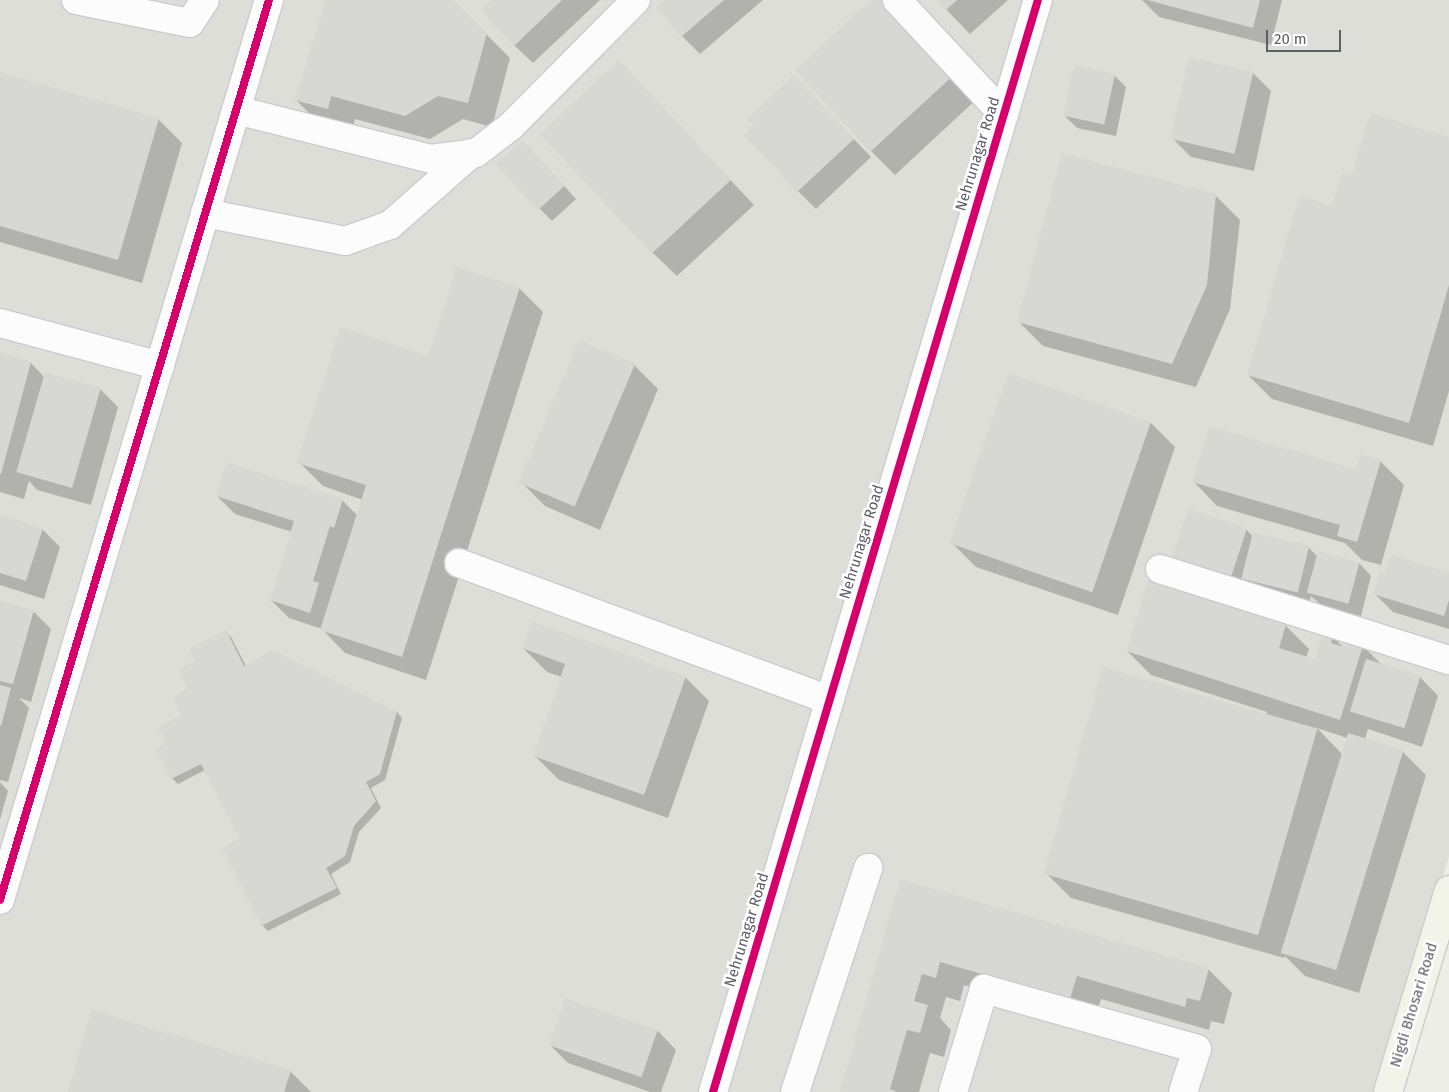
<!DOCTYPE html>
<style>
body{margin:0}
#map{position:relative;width:1449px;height:1092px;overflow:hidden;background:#eeeee9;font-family:"Fira Sans",sans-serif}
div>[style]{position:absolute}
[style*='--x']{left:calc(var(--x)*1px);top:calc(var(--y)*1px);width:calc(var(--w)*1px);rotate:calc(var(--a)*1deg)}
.industrial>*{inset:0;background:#deded9}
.shadow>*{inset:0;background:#0003}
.building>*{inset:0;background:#d7d7d4;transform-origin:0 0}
.roads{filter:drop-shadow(1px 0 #cbcbcb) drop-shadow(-1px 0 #cbcbcb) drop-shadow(0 1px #cbcbcb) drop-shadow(0 -1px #cbcbcb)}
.minor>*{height:28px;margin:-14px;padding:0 14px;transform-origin:14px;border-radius:14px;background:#fcfcfc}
.major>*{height:28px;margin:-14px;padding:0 14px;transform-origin:14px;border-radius:14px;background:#f3f4e9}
.cycleway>*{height:8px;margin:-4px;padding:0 4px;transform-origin:4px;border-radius:4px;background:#d6006c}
span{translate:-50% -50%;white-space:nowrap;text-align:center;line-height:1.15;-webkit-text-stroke:5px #fff;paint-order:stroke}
.street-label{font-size:15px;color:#5e6067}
.scale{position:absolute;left:1266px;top:30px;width:75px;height:22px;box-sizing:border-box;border:2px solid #5e6067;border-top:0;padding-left:6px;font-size:15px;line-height:18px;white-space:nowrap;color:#5e6067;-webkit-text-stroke:4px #fff;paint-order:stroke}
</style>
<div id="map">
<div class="industrial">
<i style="clip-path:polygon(0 0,1449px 0,1449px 856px,1377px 1092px,0 1092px)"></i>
</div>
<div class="shadow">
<i style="clip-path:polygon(327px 0,452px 0,510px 58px,492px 127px,463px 119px,430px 139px,355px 119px,351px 132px,320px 124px,296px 100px)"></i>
<i style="clip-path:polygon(493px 0,600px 0,533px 63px,514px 45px)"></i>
<i style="clip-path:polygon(666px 0,763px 0,700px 54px,682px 36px)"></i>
<i style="clip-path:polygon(873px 0,979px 97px,895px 175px,871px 151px)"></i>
<i style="clip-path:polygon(937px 0,1008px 0,970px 34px)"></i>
<i style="clip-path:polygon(1142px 0,1282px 0,1271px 45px,1159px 17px)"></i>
<i style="clip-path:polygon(619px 62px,754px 205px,677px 276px,653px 253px)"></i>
<i style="clip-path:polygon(0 73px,158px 119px,182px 143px,142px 283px,0 242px)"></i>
<i style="clip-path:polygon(1253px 73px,1271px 91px,1254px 171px,1191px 157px,1173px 139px)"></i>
<i style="clip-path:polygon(1114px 75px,1126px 87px,1116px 136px,1077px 128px,1065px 116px)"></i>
<i style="clip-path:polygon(812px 95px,871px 157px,816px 209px,798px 191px)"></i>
<i style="clip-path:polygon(1449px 138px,1449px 391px,1433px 446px,1272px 399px,1248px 375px,1333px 207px,1352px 178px)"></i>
<i style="clip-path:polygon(535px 154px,576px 199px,552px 221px,540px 209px)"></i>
<i style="clip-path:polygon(1216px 196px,1240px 220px,1230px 309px,1196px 387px,1043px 346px,1019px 322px)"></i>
<i style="clip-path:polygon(519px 288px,543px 312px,426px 680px,345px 653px,322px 629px,289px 618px,271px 600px,292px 532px,235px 514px,217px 496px,342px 500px,358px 516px,363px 500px,323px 486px,299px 462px,429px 357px)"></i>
<i style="clip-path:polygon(0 355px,31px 363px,45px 378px,100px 389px,118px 407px,91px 505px,37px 490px,29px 481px,24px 499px,0 492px)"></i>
<i style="clip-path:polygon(634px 365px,658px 389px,600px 530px,545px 506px,521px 482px)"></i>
<i style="clip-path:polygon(1008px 375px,1151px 423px,1175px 447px,1118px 615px,976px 567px,952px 543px)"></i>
<i style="clip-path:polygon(1380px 461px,1404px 485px,1381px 565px,1362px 560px,1345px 543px,1217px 506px,1194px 482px,1357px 471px)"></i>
<i style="clip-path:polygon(0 515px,42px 529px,60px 547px,44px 599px,0 585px)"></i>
<i style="clip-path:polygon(1246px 529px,1253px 537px,1308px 547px,1318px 557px,1359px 563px,1371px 576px,1361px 616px,1321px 605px,1311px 596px,1309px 604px,1191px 579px)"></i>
<i style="clip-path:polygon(1449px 574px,1449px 629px,1393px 612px,1375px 594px,1386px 575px)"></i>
<i style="clip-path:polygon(0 602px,33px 611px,51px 629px,31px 702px,19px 698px,29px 708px,8px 782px,0 780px)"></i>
<i style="clip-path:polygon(evenodd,1285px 625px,1309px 649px,1306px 658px,1316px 661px,1333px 637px,1345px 649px,1363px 646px,1382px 665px,1420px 677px,1438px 696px,1422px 747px,1368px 729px,1365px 739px,1402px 751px,1426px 775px,1359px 993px,1305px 976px,1285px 956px,1284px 958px,1071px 898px,1047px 874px,1266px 714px,1267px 712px,1151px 675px,1127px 651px,1285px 625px,1317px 728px,1347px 738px,1342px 754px,1317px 728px)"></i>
<i style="clip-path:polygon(226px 632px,231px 637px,246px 666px,397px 712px,402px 718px,385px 780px,371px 788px,381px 808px,359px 832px,350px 862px,331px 874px,341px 894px,268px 931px,262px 925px,223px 849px,241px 840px,205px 770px,178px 784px,172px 778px,157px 750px,168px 744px,183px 716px,197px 662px)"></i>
<i style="clip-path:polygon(523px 648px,685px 677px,709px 701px,668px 818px,559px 780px,535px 756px,562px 677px,547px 672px)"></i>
<i style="clip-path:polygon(0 782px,8px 791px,0 820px)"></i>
<i style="clip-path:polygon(901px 880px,1208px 969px,1232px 993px,1224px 1024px,1211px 1021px,1209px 1030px,1101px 999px,1094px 1022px,964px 985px,960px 1001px,946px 997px,940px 1018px,951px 1030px,944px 1057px,930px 1053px,919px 1092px,841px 1092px)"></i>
<i style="clip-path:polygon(658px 1031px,676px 1050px,661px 1092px,650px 1092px,568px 1063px,550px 1045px)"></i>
<i style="clip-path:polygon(290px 1071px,311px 1092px,69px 1092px)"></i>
</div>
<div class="building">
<i style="clip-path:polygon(326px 0,454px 0,487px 33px,468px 103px,438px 96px,405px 116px,331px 96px,328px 109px,294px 100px)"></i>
<i style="clip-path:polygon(491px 0,562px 0,514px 46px,481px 10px)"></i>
<i style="clip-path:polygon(664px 0,724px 0,681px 37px,656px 7px)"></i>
<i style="clip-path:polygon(871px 0,889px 0,956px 73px,870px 152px,795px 70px)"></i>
<i style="clip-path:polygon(935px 0,957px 0,945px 11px)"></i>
<i style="clip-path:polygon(1147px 0,1260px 0,1253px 28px)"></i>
<i style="left:1189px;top:57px;width:66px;height:84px;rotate:13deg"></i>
<i style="left:619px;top:60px;width:164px;height:108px;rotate:47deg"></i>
<i style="left:1074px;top:65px;width:42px;height:52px;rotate:12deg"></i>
<i style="clip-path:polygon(0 72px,159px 118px,118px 260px,0 226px)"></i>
<i style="clip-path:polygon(794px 75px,854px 139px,797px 192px,744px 135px,754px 126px,747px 119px)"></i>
<i style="clip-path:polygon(1370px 113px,1449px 137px,1449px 285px,1409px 423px,1247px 375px,1299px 196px,1332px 205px,1342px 173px,1351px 176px)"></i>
<i style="left:523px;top:140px;width:62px;height:36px;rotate:48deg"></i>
<i style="clip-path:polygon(1062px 153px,1216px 194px,1207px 285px,1172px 364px,1017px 322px)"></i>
<i style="clip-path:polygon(456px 267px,520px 287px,402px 657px,320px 630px,366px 485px,297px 463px,340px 327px,428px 356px)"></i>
<i style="left:579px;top:340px;width:61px;height:155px;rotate:23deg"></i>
<i style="clip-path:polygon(0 353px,31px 362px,1px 474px,0 474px)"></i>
<i style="left:45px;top:372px;width:58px;height:104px;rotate:16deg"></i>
<i style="left:1008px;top:373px;width:151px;height:180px;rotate:19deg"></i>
<i style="clip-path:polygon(1209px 426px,1356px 469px,1361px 454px,1381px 460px,1357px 542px,1337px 536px,1340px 525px,1192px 482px)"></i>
<i style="clip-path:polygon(226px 462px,343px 499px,334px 528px,330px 526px,313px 581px,319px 583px,310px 613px,270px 600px,294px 521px,216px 496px)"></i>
<i style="left:1188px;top:509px;width:62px;height:55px;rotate:18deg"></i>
<i style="clip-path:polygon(0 514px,43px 528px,26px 581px,0 573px)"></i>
<i style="left:1253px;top:532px;width:58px;height:48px;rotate:14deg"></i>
<i style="left:1318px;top:551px;width:43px;height:43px;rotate:15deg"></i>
<i style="clip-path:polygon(1391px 555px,1449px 572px,1449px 600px,1444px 616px,1373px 594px,1380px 572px,1385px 574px)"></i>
<i style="clip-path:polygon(1149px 579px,1286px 624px,1279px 648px,1315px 659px,1323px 632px,1333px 636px,1331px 643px,1344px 647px,1346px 640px,1363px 645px,1340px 720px,1126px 651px)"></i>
<i style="clip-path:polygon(0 601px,34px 610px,13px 684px,0 681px)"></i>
<i style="clip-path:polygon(531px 621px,686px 676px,644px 795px,533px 756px,565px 664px,522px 648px)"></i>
<i style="clip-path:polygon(226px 630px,244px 666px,273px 650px,397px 711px,380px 774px,366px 782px,376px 801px,354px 826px,345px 856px,326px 868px,337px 888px,261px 926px,222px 848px,239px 839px,201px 764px,171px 779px,156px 749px,166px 743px,158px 728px,181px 715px,172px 697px,188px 689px,178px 670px,195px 661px,189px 649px)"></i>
<i style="left:1366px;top:659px;width:57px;height:55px;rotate:17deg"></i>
<i style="left:1103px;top:667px;width:223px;height:215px;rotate:16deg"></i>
<i style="clip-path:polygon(0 685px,11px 688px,1px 726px,0 726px)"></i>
<i style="left:1348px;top:733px;width:58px;height:230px;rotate:17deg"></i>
<i style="clip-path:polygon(900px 879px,1209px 968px,1200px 1001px,1187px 998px,1185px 1007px,1077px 976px,1070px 999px,940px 962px,936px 978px,922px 974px,914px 1001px,928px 1005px,920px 1033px,907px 1030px,890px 1089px,897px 1092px,840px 1092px)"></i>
<i style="left:565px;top:998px;width:98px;height:50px;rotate:19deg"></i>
<i style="clip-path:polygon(91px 1010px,291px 1070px,284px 1092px,68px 1092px)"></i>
</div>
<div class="roads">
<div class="minor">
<i style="--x:76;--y:0;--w:116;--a:11.4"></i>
<i style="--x:190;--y:23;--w:27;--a:-57"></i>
<i style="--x:897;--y:0;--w:157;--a:47.1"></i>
<i style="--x:236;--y:110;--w:201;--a:14.1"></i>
<i style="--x:431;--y:159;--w:45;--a:-7.6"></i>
<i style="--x:476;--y:153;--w:44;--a:-37.6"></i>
<i style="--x:511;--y:126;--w:177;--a:-45.2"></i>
<i style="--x:205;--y:213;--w:143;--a:11.3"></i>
<i style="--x:345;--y:241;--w:48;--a:-19.6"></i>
<i style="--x:390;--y:225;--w:109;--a:-41.3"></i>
<i style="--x:0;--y:323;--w:166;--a:15"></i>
<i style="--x:459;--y:563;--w:395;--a:20.3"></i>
<i style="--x:1160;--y:569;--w:303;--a:17.5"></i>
<i style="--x:0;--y:900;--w:939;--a:-73.36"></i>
<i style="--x:713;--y:1092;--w:1139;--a:-73.43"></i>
<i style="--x:795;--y:1092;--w:236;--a:-71.9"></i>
<i style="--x:953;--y:1092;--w:108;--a:-73.2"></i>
<i style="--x:984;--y:989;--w:221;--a:15.7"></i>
<i style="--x:1197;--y:1049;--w:45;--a:108"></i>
</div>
<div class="major">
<i style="--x:1388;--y:1092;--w:211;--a:-73.2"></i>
</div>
</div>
<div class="cycleway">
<i style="--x:0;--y:900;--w:939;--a:-73.36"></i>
<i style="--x:713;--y:1092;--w:1139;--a:-73.43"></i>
</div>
<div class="street-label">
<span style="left:978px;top:154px;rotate:-73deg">Nehrunagar Road</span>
<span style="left:862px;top:542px;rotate:-73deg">Nehrunagar Road</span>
<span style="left:747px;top:930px;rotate:-73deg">Nehrunagar Road</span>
<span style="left:1414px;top:1005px;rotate:-73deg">Nigdi Bhosari Road</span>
</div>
<div class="scale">20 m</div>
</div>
